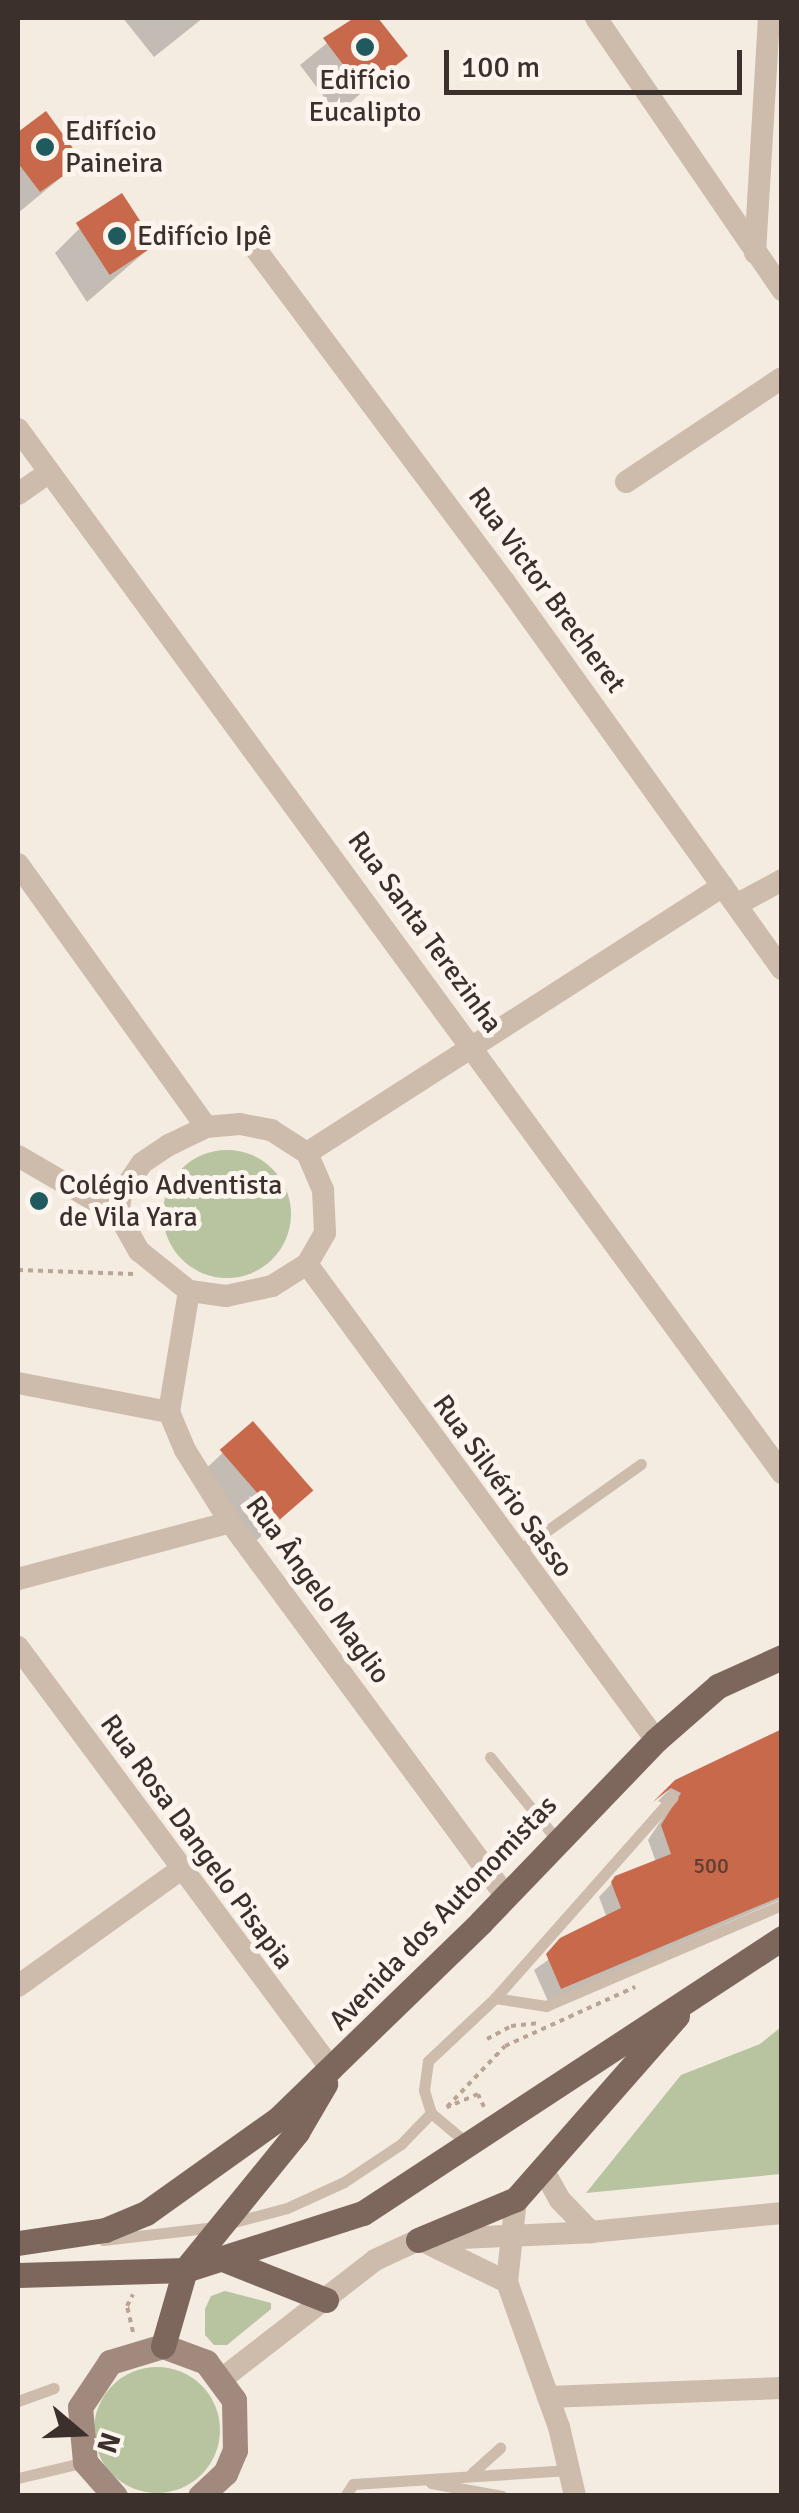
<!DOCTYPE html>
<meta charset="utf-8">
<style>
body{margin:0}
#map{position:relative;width:799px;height:2513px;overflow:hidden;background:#f4ebe1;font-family:Signika,sans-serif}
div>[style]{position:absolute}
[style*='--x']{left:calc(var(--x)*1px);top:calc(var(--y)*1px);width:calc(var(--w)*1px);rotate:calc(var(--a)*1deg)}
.green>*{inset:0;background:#b8c4a0}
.round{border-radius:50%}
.shadow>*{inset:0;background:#0003}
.building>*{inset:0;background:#c8694b;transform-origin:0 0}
.path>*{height:4px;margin-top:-2px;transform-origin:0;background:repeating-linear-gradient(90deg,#b9a596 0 5px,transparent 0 10px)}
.lane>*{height:11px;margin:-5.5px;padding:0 5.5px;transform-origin:5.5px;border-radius:5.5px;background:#cdbbac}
.street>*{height:22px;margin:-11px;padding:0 11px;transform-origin:11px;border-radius:11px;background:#cdbbac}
.secondary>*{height:25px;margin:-12.5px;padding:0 12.5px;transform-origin:12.5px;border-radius:12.5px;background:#a18a7d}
.primary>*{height:25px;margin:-12.5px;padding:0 12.5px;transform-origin:12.5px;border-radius:12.5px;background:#7d675c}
.dots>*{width:28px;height:28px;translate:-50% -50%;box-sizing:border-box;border:5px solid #fbf5ee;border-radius:50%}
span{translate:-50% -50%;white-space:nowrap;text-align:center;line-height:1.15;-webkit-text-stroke:10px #fbf5ee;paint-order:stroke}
.number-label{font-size:22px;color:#5e3e33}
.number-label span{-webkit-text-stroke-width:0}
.poi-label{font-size:28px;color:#3b302b}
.left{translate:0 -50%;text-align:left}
.street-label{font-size:28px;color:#3b302b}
.frame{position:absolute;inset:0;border:20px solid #3b302b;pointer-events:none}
.north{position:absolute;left:30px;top:2383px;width:100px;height:100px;-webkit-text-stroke:8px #fbf5ee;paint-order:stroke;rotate:109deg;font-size:28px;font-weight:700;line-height:40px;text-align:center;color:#3b302b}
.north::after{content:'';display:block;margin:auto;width:35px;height:45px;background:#3b302b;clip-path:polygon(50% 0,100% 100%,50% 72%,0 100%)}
.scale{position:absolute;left:444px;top:50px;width:298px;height:45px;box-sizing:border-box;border:5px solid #3b302b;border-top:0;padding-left:12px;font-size:30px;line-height:35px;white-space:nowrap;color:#3b302b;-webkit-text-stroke:8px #fbf5ee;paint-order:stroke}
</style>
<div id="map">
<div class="green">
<i class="round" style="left:163px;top:1150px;width:128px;height:128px"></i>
<i style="clip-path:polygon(781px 2027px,781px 2174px,586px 2193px,681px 2075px,760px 2044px)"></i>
<i style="clip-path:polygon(225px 2291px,271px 2303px,271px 2309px,227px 2345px,214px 2345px,205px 2335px,205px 2309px,211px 2296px)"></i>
<i class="round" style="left:94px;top:2367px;width:126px;height:126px"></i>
</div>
<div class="shadow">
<i style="clip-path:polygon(123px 18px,203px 18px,154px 57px)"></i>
<i style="clip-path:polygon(358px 18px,375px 18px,404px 56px,337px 114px,300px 65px)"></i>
<i style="clip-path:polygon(45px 115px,80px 162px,18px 213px,18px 135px)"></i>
<i style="clip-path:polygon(80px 228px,153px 245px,87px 302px,55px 253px)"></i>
<i style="clip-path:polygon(252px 1425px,281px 1519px,250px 1546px,193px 1481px)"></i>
<i style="clip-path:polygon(782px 1732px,782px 1899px,548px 2001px,534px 1970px,607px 1918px,599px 1897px,617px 1878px,656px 1862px,648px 1840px,670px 1807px,658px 1801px,677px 1782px)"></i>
</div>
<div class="building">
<i style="clip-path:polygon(354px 18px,378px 18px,408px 56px,363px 91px,323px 38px)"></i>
<i style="clip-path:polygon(46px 111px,83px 162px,40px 192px,18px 163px,18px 132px)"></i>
<i style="left:122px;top:193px;width:62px;height:55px;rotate:57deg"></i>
<i style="left:253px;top:1421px;width:92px;height:44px;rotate:49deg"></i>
<i style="clip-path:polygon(782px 1729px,782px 1896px,561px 1989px,546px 1954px,560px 1938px,621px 1908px,611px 1882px,615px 1876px,671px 1854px,661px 1825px,681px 1793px,671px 1788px,653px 1802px,675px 1780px)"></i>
</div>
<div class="path">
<i style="--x:18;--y:1270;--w:116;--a:2"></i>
<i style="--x:487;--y:2039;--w:27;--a:-28"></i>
<i style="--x:511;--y:2026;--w:30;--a:-6"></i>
<i style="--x:484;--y:2107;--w:14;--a:-115"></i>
<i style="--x:478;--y:2094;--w:34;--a:157"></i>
<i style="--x:447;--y:2107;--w:84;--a:-46.4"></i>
<i style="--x:505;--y:2046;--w:143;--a:-24.4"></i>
<i style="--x:133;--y:2332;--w:27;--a:-103"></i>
<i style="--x:127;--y:2306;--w:13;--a:-63"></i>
</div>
<div class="lane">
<i style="--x:517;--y:1552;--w:152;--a:-35.4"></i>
<i style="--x:490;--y:1757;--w:107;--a:51.1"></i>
<i style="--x:495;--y:1998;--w:52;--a:8.9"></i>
<i style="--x:546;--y:2006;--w:257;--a:-23.2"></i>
<i style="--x:468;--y:2144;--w:48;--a:-140"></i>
<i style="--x:431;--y:2113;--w:24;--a:-107"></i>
<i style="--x:424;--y:2090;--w:29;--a:-82"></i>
<i style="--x:428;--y:2061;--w:92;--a:-43.2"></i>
<i style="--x:495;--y:1998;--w:268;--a:-48.5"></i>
<i style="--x:103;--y:2240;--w:113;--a:-6.6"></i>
<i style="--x:215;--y:2227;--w:74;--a:-14.8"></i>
<i style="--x:287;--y:2208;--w:63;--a:-24.5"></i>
<i style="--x:344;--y:2182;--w:69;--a:-33.7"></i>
<i style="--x:401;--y:2144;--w:43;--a:-45.9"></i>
<i style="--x:18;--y:2401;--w:38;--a:-20"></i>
<i style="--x:472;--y:2473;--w:38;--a:-42"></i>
<i style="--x:18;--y:2478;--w:69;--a:-13.4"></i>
<i style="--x:431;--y:2483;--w:72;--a:10.4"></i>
<i style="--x:345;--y:2496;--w:14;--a:-56"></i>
<i style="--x:353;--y:2484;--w:216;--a:-3.7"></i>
</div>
<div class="street">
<i style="--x:596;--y:18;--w:330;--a:55.6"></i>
<i style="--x:257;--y:251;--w:412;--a:53.2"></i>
<i style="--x:504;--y:581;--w:477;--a:54.4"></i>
<i style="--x:755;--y:253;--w:235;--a:-86.6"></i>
<i style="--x:18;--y:429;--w:1294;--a:53.8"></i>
<i style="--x:626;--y:482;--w:187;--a:-33.7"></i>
<i style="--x:18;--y:494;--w:38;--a:-35"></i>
<i style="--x:18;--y:864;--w:323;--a:54.4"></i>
<i style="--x:738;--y:904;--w:50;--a:-28.6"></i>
<i style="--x:240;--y:1124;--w:32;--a:11"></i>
<i style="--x:271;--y:1130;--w:43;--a:32.6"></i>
<i style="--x:307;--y:1153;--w:40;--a:66.6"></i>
<i style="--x:323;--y:1190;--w:43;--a:87.3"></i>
<i style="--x:325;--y:1233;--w:36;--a:120"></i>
<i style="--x:307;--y:1264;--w:41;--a:147.8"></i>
<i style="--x:272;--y:1286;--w:47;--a:167.7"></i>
<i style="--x:226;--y:1296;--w:37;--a:-172"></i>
<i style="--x:189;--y:1291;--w:64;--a:-141.3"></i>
<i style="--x:139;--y:1251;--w:43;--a:-119.6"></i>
<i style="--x:118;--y:1214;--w:20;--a:-81"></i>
<i style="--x:121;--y:1194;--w:37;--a:-56"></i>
<i style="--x:142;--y:1163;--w:32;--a:-34"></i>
<i style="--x:169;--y:1145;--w:41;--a:-25.9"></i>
<i style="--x:206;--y:1127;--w:34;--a:-5"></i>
<i style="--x:307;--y:1153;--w:494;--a:-32.7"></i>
<i style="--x:18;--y:1156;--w:116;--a:30.1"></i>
<i style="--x:307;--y:1264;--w:590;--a:53.75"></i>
<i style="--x:189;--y:1291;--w:123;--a:99.4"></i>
<i style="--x:169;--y:1412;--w:41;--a:67.2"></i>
<i style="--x:185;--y:1450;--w:85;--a:58"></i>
<i style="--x:230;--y:1522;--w:463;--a:53.6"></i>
<i style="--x:18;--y:1383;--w:154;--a:10.9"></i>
<i style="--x:18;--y:1579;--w:220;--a:-15"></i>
<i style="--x:18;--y:1647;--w:527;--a:53.41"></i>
<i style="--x:18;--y:1986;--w:199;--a:-35.6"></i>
<i style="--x:545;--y:2173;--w:31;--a:61"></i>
<i style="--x:560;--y:2200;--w:45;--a:45.9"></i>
<i style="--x:516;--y:2199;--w:83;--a:96.2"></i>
<i style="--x:507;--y:2282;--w:154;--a:70.3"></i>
<i style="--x:559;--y:2427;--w:71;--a:76.9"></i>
<i style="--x:429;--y:2244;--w:87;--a:26"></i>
<i style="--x:223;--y:2378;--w:192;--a:-37.8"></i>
<i style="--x:375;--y:2260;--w:47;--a:-24.9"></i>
<i style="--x:418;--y:2240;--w:173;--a:-2.6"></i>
<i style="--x:591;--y:2232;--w:192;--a:-5.7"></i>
<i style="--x:548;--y:2397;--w:234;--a:-2.2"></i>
</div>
<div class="secondary">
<i style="--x:115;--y:2496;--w:45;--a:-131.4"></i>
<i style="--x:85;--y:2462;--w:55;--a:-95.2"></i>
<i style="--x:80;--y:2407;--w:54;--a:-56.3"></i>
<i style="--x:110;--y:2362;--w:55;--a:-16.8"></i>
<i style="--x:163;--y:2346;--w:46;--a:20.4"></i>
<i style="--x:206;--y:2362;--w:47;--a:53.6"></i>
<i style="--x:234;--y:2400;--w:50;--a:88.9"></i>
<i style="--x:235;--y:2450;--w:25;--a:113"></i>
<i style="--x:225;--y:2473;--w:34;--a:137"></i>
</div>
<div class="primary">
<i style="--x:418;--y:2240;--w:106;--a:-22.7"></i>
<i style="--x:516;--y:2199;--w:244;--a:-48.7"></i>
<i style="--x:18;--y:2243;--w:88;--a:-8.5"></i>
<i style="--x:105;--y:2230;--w:44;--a:-22.5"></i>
<i style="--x:146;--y:2213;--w:163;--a:-35.5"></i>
<i style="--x:279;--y:2118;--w:281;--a:-44.1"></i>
<i style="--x:481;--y:1922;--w:252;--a:-46.1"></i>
<i style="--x:656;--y:1740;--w:82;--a:-41.1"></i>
<i style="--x:718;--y:1686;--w:70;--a:-24.4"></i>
<i style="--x:220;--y:2258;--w:114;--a:21.6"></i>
<i style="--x:18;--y:2275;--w:167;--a:-1.7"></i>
<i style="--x:185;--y:2270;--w:187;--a:-17.8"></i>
<i style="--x:363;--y:2213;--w:501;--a:-33.28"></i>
<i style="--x:163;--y:2346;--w:79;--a:-73.9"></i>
<i style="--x:185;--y:2270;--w:178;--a:-50.9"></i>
<i style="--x:297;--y:2132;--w:56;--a:-59.7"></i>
</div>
<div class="dots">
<i style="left:365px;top:47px;background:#1f5a5e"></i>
<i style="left:45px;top:147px;background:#1f5a5e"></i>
<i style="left:117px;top:236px;background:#1f5a5e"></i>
<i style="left:39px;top:1201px;background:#1f5a5e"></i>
</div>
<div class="number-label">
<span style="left:711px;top:1866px">500</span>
</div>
<div class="poi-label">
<span style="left:365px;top:96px">Edifício<br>Eucalipto</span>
<span class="left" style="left:65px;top:147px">Edifício<br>Paineira</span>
<span class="left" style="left:137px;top:236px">Edifício Ipê</span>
<span class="left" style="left:59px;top:1201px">Colégio Adventista<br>de Vila Yara</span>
</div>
<div class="street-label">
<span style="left:547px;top:590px;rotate:54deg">Rua Victor Brecheret</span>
<span style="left:425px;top:932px;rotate:54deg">Rua Santa Terezinha</span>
<span style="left:503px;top:1486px;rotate:54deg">Rua Silvério Sasso</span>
<span style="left:318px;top:1590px;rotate:54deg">Rua Ângelo Maglio</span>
<span style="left:197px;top:1842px;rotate:54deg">Rua Rosa Dangelo Pisapia</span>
<span style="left:443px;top:1913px;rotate:-46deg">Avenida dos Autonomistas</span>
</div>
<div class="frame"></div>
<div class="north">N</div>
<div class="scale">100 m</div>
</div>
